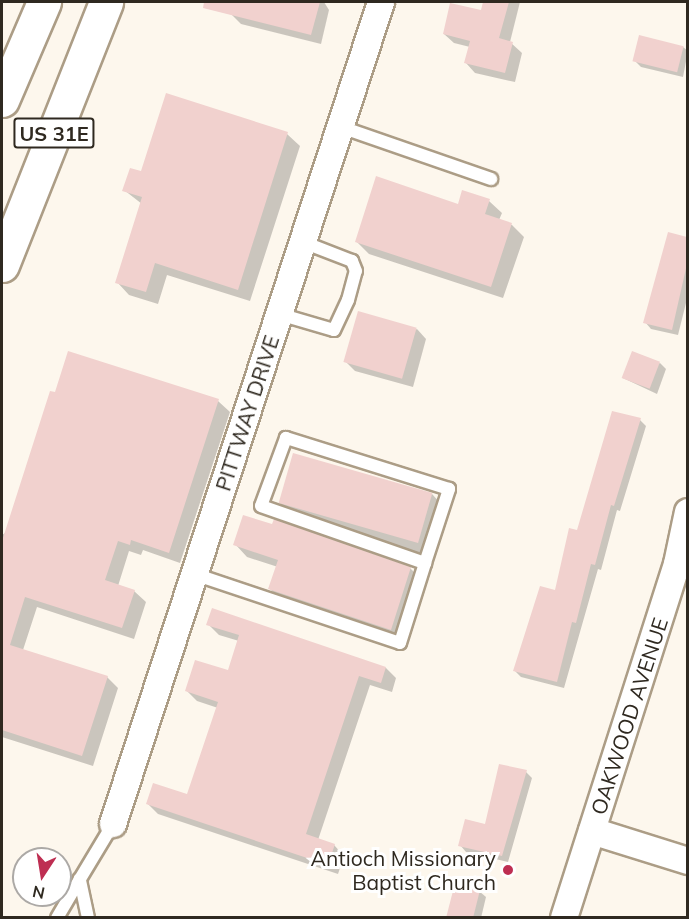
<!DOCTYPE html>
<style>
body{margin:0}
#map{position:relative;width:689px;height:919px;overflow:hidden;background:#fdf7ed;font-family:Mulish,sans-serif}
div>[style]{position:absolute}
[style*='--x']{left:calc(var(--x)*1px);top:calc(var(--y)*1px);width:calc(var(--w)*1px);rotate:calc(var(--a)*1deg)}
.shadow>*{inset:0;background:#0003}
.building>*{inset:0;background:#f1d1ce;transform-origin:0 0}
.roads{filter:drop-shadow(2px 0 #ac9d86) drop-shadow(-2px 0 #ac9d86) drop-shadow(0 2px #ac9d86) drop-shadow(0 -2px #ac9d86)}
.service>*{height:12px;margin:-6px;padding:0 6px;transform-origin:6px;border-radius:6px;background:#fff}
.minor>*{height:26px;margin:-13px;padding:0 13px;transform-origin:13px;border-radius:13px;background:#fff}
.motorway>*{height:33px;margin:-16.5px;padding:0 16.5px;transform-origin:16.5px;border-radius:16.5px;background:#fff}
.dots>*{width:16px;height:16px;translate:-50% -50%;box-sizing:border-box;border:3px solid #fff;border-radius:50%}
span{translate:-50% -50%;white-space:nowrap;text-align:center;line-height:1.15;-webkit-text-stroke:6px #fff;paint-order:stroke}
.shield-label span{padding:2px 4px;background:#fff;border:2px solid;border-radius:4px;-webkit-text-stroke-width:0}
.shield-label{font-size:20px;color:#2f2920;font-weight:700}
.street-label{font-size:21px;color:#2f2920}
.poi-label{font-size:21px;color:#2f2920}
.right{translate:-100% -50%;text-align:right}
.frame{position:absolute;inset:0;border:3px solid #2f2920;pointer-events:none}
.north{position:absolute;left:12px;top:847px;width:60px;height:60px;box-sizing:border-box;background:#fff;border:2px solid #aca9a6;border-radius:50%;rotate:192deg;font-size:16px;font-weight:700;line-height:24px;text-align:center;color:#2f2920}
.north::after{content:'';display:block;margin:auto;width:21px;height:27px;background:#be2e52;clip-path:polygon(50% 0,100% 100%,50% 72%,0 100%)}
</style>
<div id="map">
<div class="shadow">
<i style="clip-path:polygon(235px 2px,324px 2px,329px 10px,321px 44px,241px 24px,231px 14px)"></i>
<i style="clip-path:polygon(485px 2px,520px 2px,510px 42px,522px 53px,515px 82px,475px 73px,466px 63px,470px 47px,454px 43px,444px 34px,482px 12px)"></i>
<i style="clip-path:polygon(683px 47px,688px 51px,683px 77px,641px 67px,634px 60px)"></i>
<i style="clip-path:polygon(287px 134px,300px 146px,250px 301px,167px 275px,158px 304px,129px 295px,117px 282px,142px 204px,124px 190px)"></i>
<i style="clip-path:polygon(489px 201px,502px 213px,499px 220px,512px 225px,524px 237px,503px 298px,369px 254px,356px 241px,459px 206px)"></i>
<i style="clip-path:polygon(669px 234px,688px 238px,688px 295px,678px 335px,651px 329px,645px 322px)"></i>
<i style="clip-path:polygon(417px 329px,426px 339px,413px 387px,355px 371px,345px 361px)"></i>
<i style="clip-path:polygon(660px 363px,666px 369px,657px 394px,623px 378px)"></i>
<i style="clip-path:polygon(218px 401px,230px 412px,180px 563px,143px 550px,141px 555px,129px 551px,118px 586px,134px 591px,146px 602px,134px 639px,37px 607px,23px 650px,107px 677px,118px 688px,93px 766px,2px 737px,2px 535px)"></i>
<i style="clip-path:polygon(640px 420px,646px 426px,620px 511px,617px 510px,601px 570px,598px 569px,564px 688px,521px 677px,515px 671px,556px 592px,578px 532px)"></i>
<i style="clip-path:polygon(432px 494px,444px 507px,428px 562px,292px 515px,280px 503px)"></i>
<i style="clip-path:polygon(273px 526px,410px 568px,422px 580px,403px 641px,282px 601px,270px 589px,278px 567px,247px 557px,235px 544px)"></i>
<i style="clip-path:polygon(208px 624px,386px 668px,396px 678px,392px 692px,370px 685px,318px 840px,334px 845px,344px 856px,338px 874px,158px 814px,147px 803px,188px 796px,218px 708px,197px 701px,187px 691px,229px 672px,239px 641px,219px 635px)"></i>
<i style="clip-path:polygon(526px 772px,532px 778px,508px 862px,466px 852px,460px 845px,486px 826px)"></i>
<i style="clip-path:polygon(479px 891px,486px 897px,481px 918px,448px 918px)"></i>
</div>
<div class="building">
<i style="clip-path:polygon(204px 2px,320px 2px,311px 35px,203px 8px)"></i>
<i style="clip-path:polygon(483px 2px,509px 2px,499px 38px,513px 42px,505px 73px,464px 63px,470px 41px,443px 34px,450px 3px,481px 10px)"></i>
<i style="left:639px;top:35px;width:46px;height:27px;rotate:14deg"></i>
<i style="clip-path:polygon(166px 93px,288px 132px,238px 290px,155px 263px,146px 292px,115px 283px,142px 197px,122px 191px,130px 168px,141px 171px)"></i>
<i style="clip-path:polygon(376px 176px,458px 204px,462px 190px,490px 199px,485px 214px,512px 223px,491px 287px,355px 242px)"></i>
<i style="clip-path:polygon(668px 232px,687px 237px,687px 264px,672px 330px,643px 323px)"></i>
<i style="left:358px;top:311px;width:61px;height:53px;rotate:16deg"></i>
<i style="clip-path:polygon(68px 351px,219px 399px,169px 553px,131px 540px,130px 545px,118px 541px,105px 580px,135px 590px,122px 628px,25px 597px,10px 645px,108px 676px,82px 756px,2px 730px,2px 541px,50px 391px,55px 392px)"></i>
<i style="left:632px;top:351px;width:30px;height:29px;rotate:21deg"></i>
<i style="clip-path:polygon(612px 411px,641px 418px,614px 506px,611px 505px,595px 565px,591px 564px,576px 623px,572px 622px,557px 682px,513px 671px,540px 586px,555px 590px,569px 528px,577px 530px)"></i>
<i style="left:293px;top:453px;width:145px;height:52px;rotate:16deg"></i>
<i style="clip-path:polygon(243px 515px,272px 524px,274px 519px,411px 567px,391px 630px,268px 589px,278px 560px,233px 545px)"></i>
<i style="clip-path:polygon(212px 608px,386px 667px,381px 683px,359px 676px,306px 834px,335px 844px,328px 865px,146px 804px,153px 783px,187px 794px,218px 702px,185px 691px,195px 660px,228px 670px,239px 635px,206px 625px)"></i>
<i style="clip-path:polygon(499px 764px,527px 770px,502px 856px,458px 846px,465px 819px,485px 824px)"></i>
<i style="clip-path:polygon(455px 883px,480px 890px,473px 918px,446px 918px)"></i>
</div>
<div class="roads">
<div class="service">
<i style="--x:341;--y:127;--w:159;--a:19.1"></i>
<i style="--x:279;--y:314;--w:57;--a:16.2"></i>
<i style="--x:334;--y:330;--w:33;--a:-65"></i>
<i style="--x:348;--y:300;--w:30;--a:-75"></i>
<i style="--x:356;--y:271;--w:11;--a:-112"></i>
<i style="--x:352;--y:261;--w:53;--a:-158.8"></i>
<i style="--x:194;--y:574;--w:217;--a:18.5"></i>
<i style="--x:400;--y:643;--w:84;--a:-72.6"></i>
<i style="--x:425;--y:563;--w:78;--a:-72"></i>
<i style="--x:449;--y:489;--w:171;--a:-162.6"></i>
<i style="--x:286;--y:438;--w:72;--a:110.2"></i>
<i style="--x:261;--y:506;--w:174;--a:19.2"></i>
<i style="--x:57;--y:918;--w:45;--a:-59.5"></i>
<i style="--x:88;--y:918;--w:40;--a:-102"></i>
<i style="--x:80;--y:879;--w:64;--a:-59"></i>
</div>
<div class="minor">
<i style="--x:113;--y:824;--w:865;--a:-71.94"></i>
<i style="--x:592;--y:831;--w:101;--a:17.4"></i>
<i style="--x:564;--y:918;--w:372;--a:-72.3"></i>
<i style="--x:677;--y:564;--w:53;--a:-78.1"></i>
</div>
<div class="motorway">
<i style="--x:2;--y:100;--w:107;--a:-66.8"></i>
<i style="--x:2;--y:265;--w:283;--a:-68.4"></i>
</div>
</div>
<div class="dots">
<i style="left:508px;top:870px;background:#be2e52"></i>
</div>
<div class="shield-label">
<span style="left:54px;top:133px">US 31E</span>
</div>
<div class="street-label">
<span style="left:247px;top:413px;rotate:-72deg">PITTWAY DRIVE</span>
<span style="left:629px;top:716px;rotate:-72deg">OAKWOOD AVENUE</span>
</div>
<div class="poi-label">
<span class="right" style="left:496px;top:870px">Antioch Missionary<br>Baptist Church</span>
</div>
<div class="frame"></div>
<div class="north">N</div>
</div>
